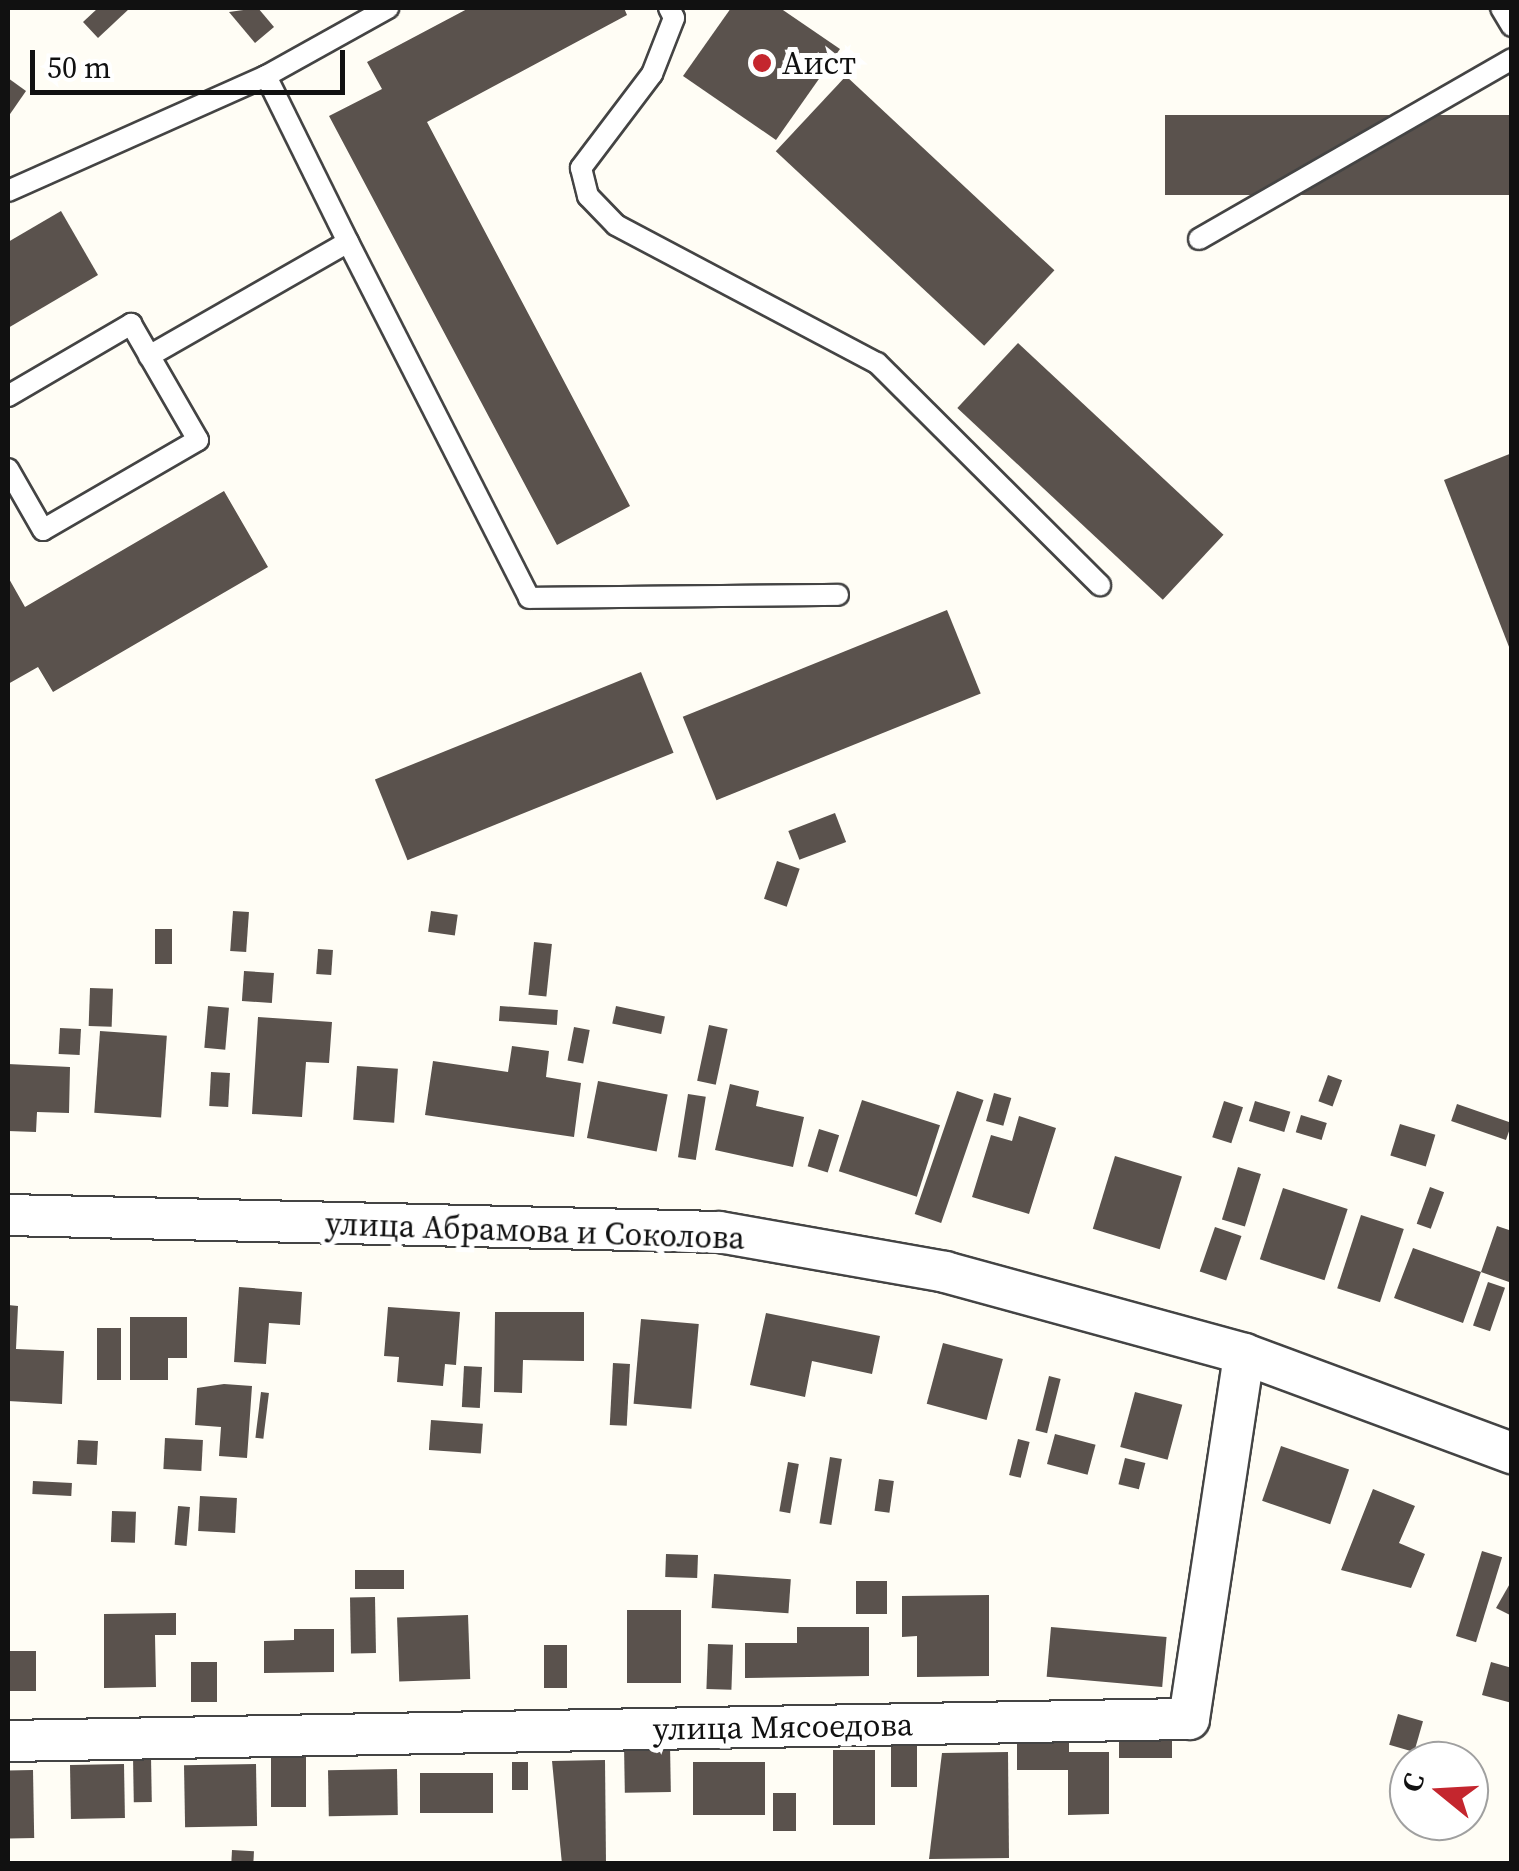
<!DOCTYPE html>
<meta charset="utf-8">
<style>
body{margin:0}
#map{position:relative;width:1519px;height:1871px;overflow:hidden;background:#fffdf5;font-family:"Source Serif 4",serif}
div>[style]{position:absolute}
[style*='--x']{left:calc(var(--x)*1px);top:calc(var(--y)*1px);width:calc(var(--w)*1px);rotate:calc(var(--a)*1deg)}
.building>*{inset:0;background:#5a524d;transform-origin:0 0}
.roads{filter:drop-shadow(2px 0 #444) drop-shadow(-2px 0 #444) drop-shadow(0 2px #444) drop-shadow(0 -2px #444)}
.lane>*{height:20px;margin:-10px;padding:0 10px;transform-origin:10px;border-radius:10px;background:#fff}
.street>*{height:40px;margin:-20px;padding:0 20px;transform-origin:20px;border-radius:20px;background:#fff}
.dots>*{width:28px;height:28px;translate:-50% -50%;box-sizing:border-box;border:5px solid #fff;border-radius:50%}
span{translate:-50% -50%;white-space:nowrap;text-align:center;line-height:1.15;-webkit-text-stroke:10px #fff;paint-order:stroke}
.poi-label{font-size:32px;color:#111}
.left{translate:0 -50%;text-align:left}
.street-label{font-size:32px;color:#111}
.frame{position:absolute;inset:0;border:10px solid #111;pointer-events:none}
.north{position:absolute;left:1389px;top:1741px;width:100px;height:100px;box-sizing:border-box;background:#fff;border:2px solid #a0a0a0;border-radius:50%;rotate:288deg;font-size:28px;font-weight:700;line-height:40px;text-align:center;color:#111}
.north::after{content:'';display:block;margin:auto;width:35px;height:45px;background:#c4262e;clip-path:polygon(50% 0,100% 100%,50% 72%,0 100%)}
.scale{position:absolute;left:30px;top:50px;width:315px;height:45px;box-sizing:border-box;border:5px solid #111;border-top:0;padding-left:12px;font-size:30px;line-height:35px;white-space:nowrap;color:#111;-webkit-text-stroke:8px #fff;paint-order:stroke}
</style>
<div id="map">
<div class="building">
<i style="clip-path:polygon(98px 8px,130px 8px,98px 38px,83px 22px)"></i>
<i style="clip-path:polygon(258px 8px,274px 27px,255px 43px,229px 12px)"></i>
<i style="clip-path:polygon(469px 8px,624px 8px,627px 15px,427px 122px,630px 506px,557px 545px,329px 116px,382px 89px,367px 62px)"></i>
<i style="clip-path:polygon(731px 8px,780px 8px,840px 49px,776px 140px,683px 76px)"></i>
<i style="left:846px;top:76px;width:285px;height:103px;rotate:43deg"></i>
<i style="clip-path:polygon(8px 78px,26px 91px,8px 117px)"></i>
<i style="left:1512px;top:115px;width:80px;height:347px;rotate:90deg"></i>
<i style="clip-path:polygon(61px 211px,98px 275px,8px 328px,8px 242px)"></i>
<i style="left:1018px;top:343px;width:281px;height:89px;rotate:43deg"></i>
<i style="clip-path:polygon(1512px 453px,1512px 652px,1511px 652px,1444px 480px)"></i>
<i style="clip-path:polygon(224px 491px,268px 567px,53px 692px,38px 667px,8px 684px,8px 577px,25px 607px)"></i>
<i style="left:947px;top:610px;width:90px;height:285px;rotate:68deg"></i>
<i style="left:641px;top:672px;width:87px;height:287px;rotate:68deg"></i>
<i style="left:835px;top:813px;width:31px;height:50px;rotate:69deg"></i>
<i style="left:777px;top:861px;width:24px;height:40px;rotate:19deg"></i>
<i style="left:233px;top:911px;width:16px;height:40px;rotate:4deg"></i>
<i style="left:431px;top:911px;width:27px;height:21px;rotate:8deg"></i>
<i style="left:155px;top:929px;width:17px;height:35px"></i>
<i style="left:534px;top:942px;width:18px;height:53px;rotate:6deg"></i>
<i style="left:318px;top:949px;width:15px;height:25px;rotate:4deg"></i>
<i style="left:244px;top:971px;width:30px;height:30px;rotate:4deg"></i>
<i style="left:90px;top:988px;width:23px;height:38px;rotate:2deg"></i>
<i style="left:208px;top:1006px;width:21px;height:42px;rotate:5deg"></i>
<i style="left:500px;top:1006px;width:58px;height:15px;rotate:4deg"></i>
<i style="left:616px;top:1006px;width:50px;height:18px;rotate:12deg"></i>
<i style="clip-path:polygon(258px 1017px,332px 1022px,329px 1063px,306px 1062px,302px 1117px,252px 1114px)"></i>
<i style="left:709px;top:1025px;width:19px;height:57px;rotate:12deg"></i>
<i style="left:574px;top:1027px;width:16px;height:34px;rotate:11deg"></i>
<i style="left:60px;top:1028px;width:21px;height:26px;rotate:3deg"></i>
<i style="left:100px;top:1031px;width:67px;height:82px;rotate:4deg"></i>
<i style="clip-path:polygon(512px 1046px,549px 1051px,546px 1077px,581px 1083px,574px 1137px,425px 1115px,433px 1061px,508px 1072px)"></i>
<i style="clip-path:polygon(8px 1064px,70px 1067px,69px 1113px,37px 1112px,36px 1132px,8px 1131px)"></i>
<i style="left:357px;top:1066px;width:41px;height:54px;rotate:4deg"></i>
<i style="left:211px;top:1072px;width:19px;height:34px;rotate:3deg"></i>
<i style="left:1328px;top:1075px;width:15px;height:28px;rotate:20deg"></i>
<i style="left:598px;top:1081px;width:71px;height:58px;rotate:11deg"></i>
<i style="clip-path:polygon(730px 1084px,759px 1091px,756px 1106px,804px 1117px,793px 1167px,715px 1150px)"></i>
<i style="left:957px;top:1091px;width:28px;height:130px;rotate:19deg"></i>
<i style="left:994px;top:1093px;width:18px;height:29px;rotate:16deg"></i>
<i style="left:688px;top:1094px;width:18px;height:64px;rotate:9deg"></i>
<i style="left:862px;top:1100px;width:82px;height:75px;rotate:18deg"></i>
<i style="left:1224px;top:1101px;width:20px;height:38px;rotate:18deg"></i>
<i style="left:1255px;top:1101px;width:37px;height:21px;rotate:17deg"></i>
<i style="left:1457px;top:1104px;width:58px;height:18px;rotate:19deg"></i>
<i style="left:1301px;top:1115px;width:27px;height:18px;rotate:17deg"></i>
<i style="clip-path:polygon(1019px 1116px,1056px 1128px,1029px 1214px,972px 1197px,991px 1135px,1012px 1141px)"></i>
<i style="left:1400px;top:1124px;width:37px;height:33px;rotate:17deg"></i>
<i style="left:819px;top:1129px;width:21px;height:39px;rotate:17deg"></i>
<i style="left:1115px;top:1156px;width:70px;height:76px;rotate:17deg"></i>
<i style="left:1238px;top:1167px;width:24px;height:55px;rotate:17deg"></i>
<i style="left:1430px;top:1187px;width:15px;height:39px;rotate:20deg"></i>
<i style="left:1283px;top:1188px;width:68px;height:75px;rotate:18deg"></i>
<i style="left:1361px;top:1215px;width:45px;height:77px;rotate:18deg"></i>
<i style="clip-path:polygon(1497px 1226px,1512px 1231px,1512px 1275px,1509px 1282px,1481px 1272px,1463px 1323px,1394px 1298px,1413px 1248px,1481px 1272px)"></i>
<i style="left:1215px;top:1227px;width:28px;height:47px;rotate:19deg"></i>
<i style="left:1488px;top:1282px;width:18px;height:46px;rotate:19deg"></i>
<i style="clip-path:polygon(239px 1287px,302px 1292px,300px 1325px,269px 1323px,266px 1364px,234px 1362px)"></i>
<i style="clip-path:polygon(8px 1305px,18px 1306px,16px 1349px,64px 1351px,62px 1404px,8px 1401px)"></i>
<i style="clip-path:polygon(388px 1307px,460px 1312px,456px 1365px,445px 1364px,443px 1386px,397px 1382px,399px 1357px,384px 1356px)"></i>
<i style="clip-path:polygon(495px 1312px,584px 1312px,584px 1361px,523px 1360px,522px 1393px,494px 1392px)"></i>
<i style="clip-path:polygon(766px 1313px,880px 1336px,872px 1374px,812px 1361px,805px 1397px,750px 1385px)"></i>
<i style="clip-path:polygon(130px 1317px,187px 1317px,187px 1358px,168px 1358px,168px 1380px,130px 1380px)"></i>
<i style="left:641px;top:1319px;width:58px;height:85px;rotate:5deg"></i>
<i style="left:97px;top:1328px;width:24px;height:52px"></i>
<i style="left:943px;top:1343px;width:62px;height:63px;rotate:15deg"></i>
<i style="left:613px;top:1363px;width:17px;height:62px;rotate:3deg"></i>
<i style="left:464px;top:1366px;width:18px;height:41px;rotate:3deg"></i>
<i style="left:1049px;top:1376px;width:12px;height:56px;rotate:14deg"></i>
<i style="clip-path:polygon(224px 1384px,252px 1386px,247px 1458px,219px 1456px,221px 1427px,195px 1425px,197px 1388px)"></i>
<i style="left:261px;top:1392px;width:8px;height:46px;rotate:7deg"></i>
<i style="left:1135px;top:1392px;width:49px;height:57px;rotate:15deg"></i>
<i style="left:431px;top:1420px;width:52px;height:30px;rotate:4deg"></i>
<i style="left:1055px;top:1434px;width:42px;height:31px;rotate:15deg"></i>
<i style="left:165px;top:1438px;width:38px;height:31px;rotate:3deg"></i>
<i style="left:1018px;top:1439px;width:12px;height:37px;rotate:14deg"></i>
<i style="left:78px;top:1440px;width:20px;height:24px;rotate:3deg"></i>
<i style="left:1281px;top:1446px;width:72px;height:58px;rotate:19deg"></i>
<i style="left:830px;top:1457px;width:12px;height:67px;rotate:9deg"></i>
<i style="left:1125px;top:1458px;width:21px;height:27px;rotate:14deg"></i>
<i style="left:788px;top:1462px;width:11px;height:50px;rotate:10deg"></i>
<i style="left:879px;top:1479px;width:15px;height:32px;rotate:8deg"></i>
<i style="left:33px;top:1481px;width:39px;height:13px;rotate:3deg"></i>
<i style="clip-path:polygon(1373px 1489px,1415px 1506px,1399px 1543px,1425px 1554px,1411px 1588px,1341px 1570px)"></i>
<i style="left:200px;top:1496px;width:37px;height:35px;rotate:3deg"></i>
<i style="left:178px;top:1506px;width:12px;height:39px;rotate:5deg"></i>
<i style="left:112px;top:1511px;width:24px;height:31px;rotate:2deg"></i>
<i style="left:1482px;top:1551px;width:21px;height:89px;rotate:17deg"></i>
<i style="left:666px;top:1554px;width:32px;height:23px;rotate:2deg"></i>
<i style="left:404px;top:1570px;width:19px;height:49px;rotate:90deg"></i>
<i style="left:714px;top:1574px;width:77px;height:34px;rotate:4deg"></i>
<i style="clip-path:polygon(1512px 1580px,1512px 1616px,1496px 1608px)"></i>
<i style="left:856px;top:1581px;width:31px;height:33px"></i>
<i style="clip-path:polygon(989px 1595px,989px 1676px,917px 1677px,917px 1636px,902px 1637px,902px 1596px)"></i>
<i style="left:375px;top:1597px;width:56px;height:25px;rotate:89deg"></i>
<i style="left:627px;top:1610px;width:54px;height:73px"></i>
<i style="clip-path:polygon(176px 1613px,176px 1635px,155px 1635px,156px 1687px,104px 1688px,104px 1614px)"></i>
<i style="left:468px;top:1615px;width:64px;height:71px;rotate:88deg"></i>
<i style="clip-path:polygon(797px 1627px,869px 1627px,869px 1676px,745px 1678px,745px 1643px,797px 1643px)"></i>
<i style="left:1051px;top:1627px;width:116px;height:50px;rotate:5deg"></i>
<i style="clip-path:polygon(294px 1629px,334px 1629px,334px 1672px,264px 1673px,264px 1641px,294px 1640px)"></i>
<i style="left:708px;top:1644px;width:25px;height:45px;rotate:2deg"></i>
<i style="left:544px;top:1645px;width:23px;height:43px"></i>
<i style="left:8px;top:1651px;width:28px;height:40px"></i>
<i style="left:191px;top:1662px;width:26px;height:40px"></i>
<i style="clip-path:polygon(1491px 1662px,1512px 1668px,1512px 1703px,1482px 1695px)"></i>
<i style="left:1398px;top:1714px;width:26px;height:32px;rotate:16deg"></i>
<i style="left:1119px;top:1734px;width:53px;height:24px"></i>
<i style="clip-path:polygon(1017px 1738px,1069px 1738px,1069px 1752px,1109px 1752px,1109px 1814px,1068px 1815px,1068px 1770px,1017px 1770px)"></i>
<i style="left:670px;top:1744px;width:48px;height:46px;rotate:89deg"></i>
<i style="left:917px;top:1745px;width:42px;height:26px;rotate:90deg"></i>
<i style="left:833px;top:1750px;width:42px;height:75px"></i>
<i style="clip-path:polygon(1008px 1752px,1009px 1858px,929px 1859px,942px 1753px)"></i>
<i style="left:151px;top:1756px;width:46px;height:18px;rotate:89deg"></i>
<i style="left:306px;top:1757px;width:50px;height:35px;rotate:90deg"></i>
<i style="clip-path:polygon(605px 1760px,606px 1864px,562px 1864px,552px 1761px)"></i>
<i style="left:528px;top:1762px;width:28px;height:16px;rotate:90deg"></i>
<i style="left:765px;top:1762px;width:53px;height:72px;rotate:90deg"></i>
<i style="left:124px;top:1764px;width:54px;height:54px;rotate:89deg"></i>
<i style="left:256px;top:1764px;width:62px;height:72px;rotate:89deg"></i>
<i style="left:397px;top:1769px;width:46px;height:69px;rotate:89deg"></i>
<i style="left:33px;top:1770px;width:68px;height:25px;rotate:89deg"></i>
<i style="left:493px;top:1773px;width:40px;height:73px;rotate:90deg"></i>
<i style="left:773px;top:1793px;width:23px;height:38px"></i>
<i style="left:232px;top:1850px;width:22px;height:14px;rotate:3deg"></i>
</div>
<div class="roads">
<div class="lane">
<i style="--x:669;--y:8;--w:11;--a:63"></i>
<i style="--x:674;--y:18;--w:60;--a:111.4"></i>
<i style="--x:652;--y:74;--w:118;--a:127.1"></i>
<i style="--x:581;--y:168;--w:29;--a:76"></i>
<i style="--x:588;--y:196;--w:40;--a:46"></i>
<i style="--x:616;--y:225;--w:295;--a:27.9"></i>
<i style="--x:877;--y:363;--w:315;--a:44.9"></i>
<i style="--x:1501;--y:8;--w:21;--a:59"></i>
<i style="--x:8;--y:191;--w:282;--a:-24"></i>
<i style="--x:266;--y:76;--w:140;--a:-29.1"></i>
<i style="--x:1199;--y:239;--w:361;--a:-29.9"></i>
<i style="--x:348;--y:242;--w:399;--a:63"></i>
<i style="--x:529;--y:598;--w:309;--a:-0.6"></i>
<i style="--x:149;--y:356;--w:229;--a:-29.8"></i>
<i style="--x:348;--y:242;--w:185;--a:-116.3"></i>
<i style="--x:8;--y:396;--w:143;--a:-30.3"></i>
<i style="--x:131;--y:324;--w:134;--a:60"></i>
<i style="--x:198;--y:440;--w:179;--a:149.9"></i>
<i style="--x:43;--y:530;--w:70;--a:-119.8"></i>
</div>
<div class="street">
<i style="--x:8;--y:1215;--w:711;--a:1.37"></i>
<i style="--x:719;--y:1232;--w:230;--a:10"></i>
<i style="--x:945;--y:1272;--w:310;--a:15.3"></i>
<i style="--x:1244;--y:1354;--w:286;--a:20.3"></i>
<i style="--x:8;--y:1741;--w:1181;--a:-1.07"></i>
<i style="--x:1189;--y:1719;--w:369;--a:-81.4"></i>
</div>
</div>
<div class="dots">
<i style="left:762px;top:63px;background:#c4262e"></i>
</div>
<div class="poi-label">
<span class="left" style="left:782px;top:63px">Аист</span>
</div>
<div class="street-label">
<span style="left:535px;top:1231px;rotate:2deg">улица Абрамова и Соколова</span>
<span style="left:783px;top:1727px;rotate:-1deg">улица Мясоедова</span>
</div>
<div class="frame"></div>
<div class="north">С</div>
<div class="scale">50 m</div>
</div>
